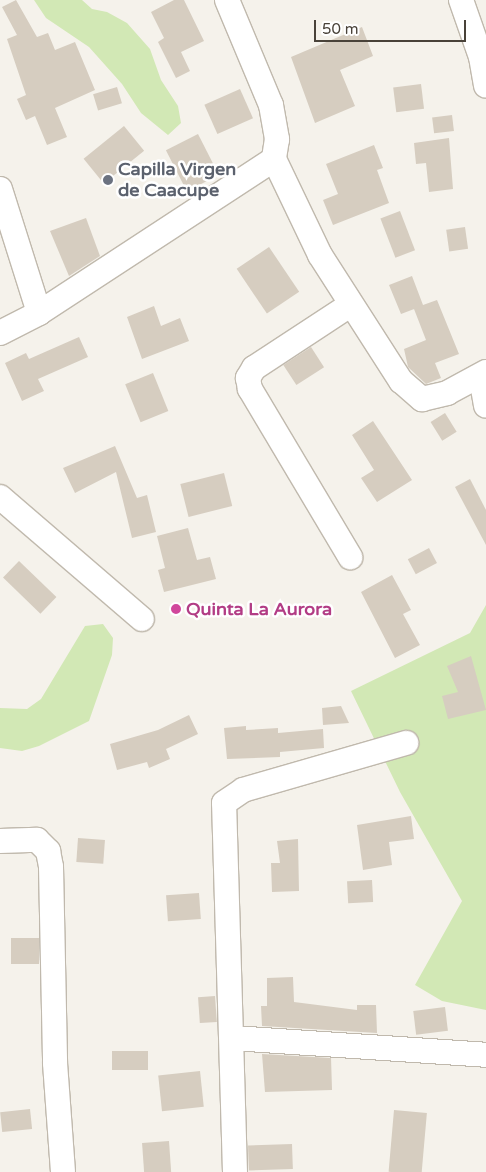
<!DOCTYPE html>
<style>
body{margin:0}
#map{position:relative;width:486px;height:1172px;overflow:hidden;background:#f5f2eb;font-family:"Varela Round",sans-serif}
div>[style]{position:absolute}
[style*='--x']{left:calc(var(--x)*1px);top:calc(var(--y)*1px);width:calc(var(--w)*1px);rotate:calc(var(--a)*1deg)}
.green>*{inset:0;background:#d2e8b5}
.building>*{inset:0;background:#d6cdc0;transform-origin:0 0}
.roads{filter:drop-shadow(1px 0 #c0b9ad) drop-shadow(-1px 0 #c0b9ad) drop-shadow(0 1px #c0b9ad) drop-shadow(0 -1px #c0b9ad)}
.street>*{height:24px;margin:-12px;padding:0 12px;transform-origin:12px;border-radius:12px;background:#fff}
.dots>*{width:14px;height:14px;translate:-50% -50%;box-sizing:border-box;border:2px solid #fff;border-radius:50%}
span{translate:-50% -50%;white-space:nowrap;text-align:center;line-height:1.15;-webkit-text-stroke:5px #fff;paint-order:stroke}
.worship-label{font-size:18px;color:#5b616d;font-weight:700}
.left{translate:0 -50%;text-align:left}
.hotel-label{font-size:18px;color:#b23c85;font-weight:700}
.scale{position:absolute;left:314px;top:20px;width:152px;height:22px;box-sizing:border-box;border:2px solid #494239;border-top:0;padding-left:6px;font-size:15px;line-height:18px;white-space:nowrap;color:#494239;-webkit-text-stroke:4px #fff;paint-order:stroke}
</style>
<div id="map">
<div class="green">
<i style="clip-path:polygon(34px 0,82px 0,92px 9px,107px 12px,127px 23px,150px 49px,161px 80px,178px 106px,181px 123px,168px 135px,141px 113px,122px 84px,89px 47px,46px 18px)"></i>
<i style="clip-path:polygon(486px 605px,486px 1010px,442px 1001px,415px 985px,462px 901px,400px 792px,351px 691px,470px 633px)"></i>
<i style="clip-path:polygon(103px 624px,113px 638px,112px 655px,89px 721px,39px 746px,22px 751px,0 748px,0 708px,27px 709px,41px 699px,85px 626px)"></i>
</div>
<div class="building">
<i style="clip-path:polygon(16px 0,37px 37px,48px 33px,55px 50px,75px 42px,95px 90px,55px 108px,67px 137px,47px 145px,35px 116px,26px 120px,17px 99px,26px 95px,7px 39px,17px 35px,2px 7px)"></i>
<i style="clip-path:polygon(174px 0,184px 0,204px 41px,181px 52px,190px 71px,176px 78px,158px 42px,164px 38px,151px 12px)"></i>
<i style="clip-path:polygon(362px 27px,373px 56px,340px 70px,355px 106px,315px 123px,291px 57px)"></i>
<i style="left:421px;top:84px;width:25px;height:28px;rotate:83deg"></i>
<i style="left:117px;top:87px;width:17px;height:25px;rotate:73deg"></i>
<i style="left:240px;top:89px;width:32px;height:39px;rotate:66deg"></i>
<i style="left:452px;top:115px;width:16px;height:20px;rotate:83deg"></i>
<i style="left:124px;top:126px;width:32px;height:52px;rotate:51deg"></i>
<i style="left:198px;top:134px;width:46px;height:36px;rotate:63deg"></i>
<i style="clip-path:polygon(449px 138px,453px 189px,429px 192px,426px 163px,416px 164px,414px 143px)"></i>
<i style="clip-path:polygon(374px 145px,383px 168px,377px 170px,389px 203px,333px 225px,323px 200px,338px 194px,326px 164px)"></i>
<i style="left:400px;top:211px;width:42px;height:21px;rotate:69deg"></i>
<i style="clip-path:polygon(86px 218px,100px 256px,69px 276px,50px 231px)"></i>
<i style="left:465px;top:227px;width:22px;height:19px;rotate:82deg"></i>
<i style="left:269px;top:247px;width:54px;height:39px;rotate:56deg"></i>
<i style="clip-path:polygon(412px 276px,423px 305px,437px 300px,459px 354px,435px 363px,441px 378px,426px 384px,408px 367px,404px 349px,426px 340px,414px 309px,422px 306px,401px 314px,389px 285px)"></i>
<i style="clip-path:polygon(154px 306px,161px 326px,180px 318px,189px 341px,142px 359px,127px 317px)"></i>
<i style="clip-path:polygon(79px 337px,88px 357px,38px 379px,44px 391px,22px 401px,5px 363px,26px 353px,29px 359px)"></i>
<i style="left:311px;top:347px;width:24px;height:33px;rotate:57deg"></i>
<i style="left:153px;top:373px;width:41px;height:30px;rotate:68deg"></i>
<i style="left:445px;top:413px;width:22px;height:17px;rotate:58deg"></i>
<i style="clip-path:polygon(373px 421px,412px 480px,377px 502px,361px 478px,374px 470px,352px 435px)"></i>
<i style="clip-path:polygon(115px 446px,137px 498px,147px 495px,156px 532px,132px 538px,116px 472px,75px 493px,63px 468px)"></i>
<i style="left:224px;top:473px;width:34px;height:45px;rotate:76deg"></i>
<i style="clip-path:polygon(470px 479px,486px 510px,486px 545px,455px 487px)"></i>
<i style="clip-path:polygon(188px 528px,197px 560px,210px 557px,216px 579px,164px 592px,158px 570px,165px 568px,157px 536px)"></i>
<i style="left:429px;top:548px;width:17px;height:24px;rotate:62deg"></i>
<i style="left:19px;top:561px;width:52px;height:23px;rotate:44deg"></i>
<i style="clip-path:polygon(392px 575px,411px 610px,403px 614px,420px 645px,395px 658px,361px 592px)"></i>
<i style="clip-path:polygon(471px 656px,486px 710px,448px 719px,442px 696px,458px 692px,447px 666px)"></i>
<i style="clip-path:polygon(341px 706px,349px 723px,323px 725px,322px 708px)"></i>
<i style="clip-path:polygon(189px 715px,198px 734px,166px 749px,170px 759px,149px 768px,147px 762px,117px 770px,110px 744px,158px 730px)"></i>
<i style="clip-path:polygon(246px 726px,246px 730px,278px 728px,278px 733px,323px 729px,324px 748px,280px 752px,280px 757px,227px 759px,224px 728px)"></i>
<i style="clip-path:polygon(411px 816px,414px 839px,389px 842px,392px 865px,363px 870px,357px 825px)"></i>
<i style="left:78px;top:838px;width:27px;height:24px;rotate:4deg"></i>
<i style="clip-path:polygon(298px 839px,299px 891px,272px 892px,271px 863px,280px 863px,277px 841px)"></i>
<i style="left:372px;top:880px;width:22px;height:25px;rotate:87deg"></i>
<i style="left:199px;top:893px;width:26px;height:33px;rotate:86deg"></i>
<i style="left:39px;top:938px;width:26px;height:28px;rotate:90deg"></i>
<i style="clip-path:polygon(293px 977px,294px 1002px,357px 1010px,357px 1005px,376px 1005px,377px 1033px,262px 1026px,261px 1006px,267px 1006px,267px 978px)"></i>
<i style="left:215px;top:996px;width:26px;height:17px;rotate:86deg"></i>
<i style="left:445px;top:1007px;width:24px;height:32px;rotate:83deg"></i>
<i style="left:112px;top:1051px;width:36px;height:19px"></i>
<i style="clip-path:polygon(262px 1054px,331px 1058px,332px 1090px,265px 1092px)"></i>
<i style="left:200px;top:1071px;width:36px;height:42px;rotate:84deg"></i>
<i style="left:30px;top:1109px;width:20px;height:30px;rotate:84deg"></i>
<i style="left:394px;top:1110px;width:33px;height:62px;rotate:5deg"></i>
<i style="left:169px;top:1141px;width:31px;height:27px;rotate:86deg"></i>
<i style="left:292px;top:1144px;width:25px;height:44px;rotate:88deg"></i>
</div>
<div class="roads">
<div class="street">
<i style="--x:227;--y:0;--w:114;--a:67.3"></i>
<i style="--x:271;--y:105;--w:35;--a:80"></i>
<i style="--x:277;--y:139;--w:20;--a:99"></i>
<i style="--x:274;--y:159;--w:106;--a:64.4"></i>
<i style="--x:320;--y:255;--w:150;--a:57.3"></i>
<i style="--x:401;--y:381;--w:28;--a:41"></i>
<i style="--x:422;--y:399;--w:26;--a:-13"></i>
<i style="--x:447;--y:393;--w:44;--a:-28.3"></i>
<i style="--x:461;--y:0;--w:60;--a:70.7"></i>
<i style="--x:481;--y:57;--w:29;--a:80"></i>
<i style="--x:0;--y:189;--w:130;--a:72.5"></i>
<i style="--x:350;--y:305;--w:115;--a:146.7"></i>
<i style="--x:254;--y:368;--w:12;--a:121"></i>
<i style="--x:248;--y:378;--w:11;--a:80"></i>
<i style="--x:250;--y:389;--w:196;--a:59.2"></i>
<i style="--x:0;--y:333;--w:44;--a:-27.1"></i>
<i style="--x:39;--y:313;--w:281;--a:-33.2"></i>
<i style="--x:481;--y:377;--w:29;--a:80"></i>
<i style="--x:0;--y:497;--w:187;--a:40.7"></i>
<i style="--x:0;--y:841;--w:37;--a:-2"></i>
<i style="--x:37;--y:840;--w:16;--a:45"></i>
<i style="--x:48;--y:851;--w:16;--a:79"></i>
<i style="--x:51;--y:867;--w:196;--a:88.8"></i>
<i style="--x:55;--y:1063;--w:109;--a:85.8"></i>
<i style="--x:233;--y:1038;--w:254;--a:3.8"></i>
<i style="--x:235;--y:1172;--w:369;--a:-91.7"></i>
<i style="--x:224;--y:803;--w:23;--a:-34"></i>
<i style="--x:243;--y:790;--w:170;--a:-16.1"></i>
</div>
</div>
<div class="dots">
<i style="left:108px;top:180px;background:#6b7280"></i>
<i style="left:176px;top:609px;background:#d1479c"></i>
</div>
<div class="worship-label">
<span class="left" style="left:118px;top:180px">Capilla Virgen<br>de Caacupe</span>
</div>
<div class="hotel-label">
<span class="left" style="left:186px;top:609px">Quinta La Aurora</span>
</div>
<div class="scale">50 m</div>
</div>
